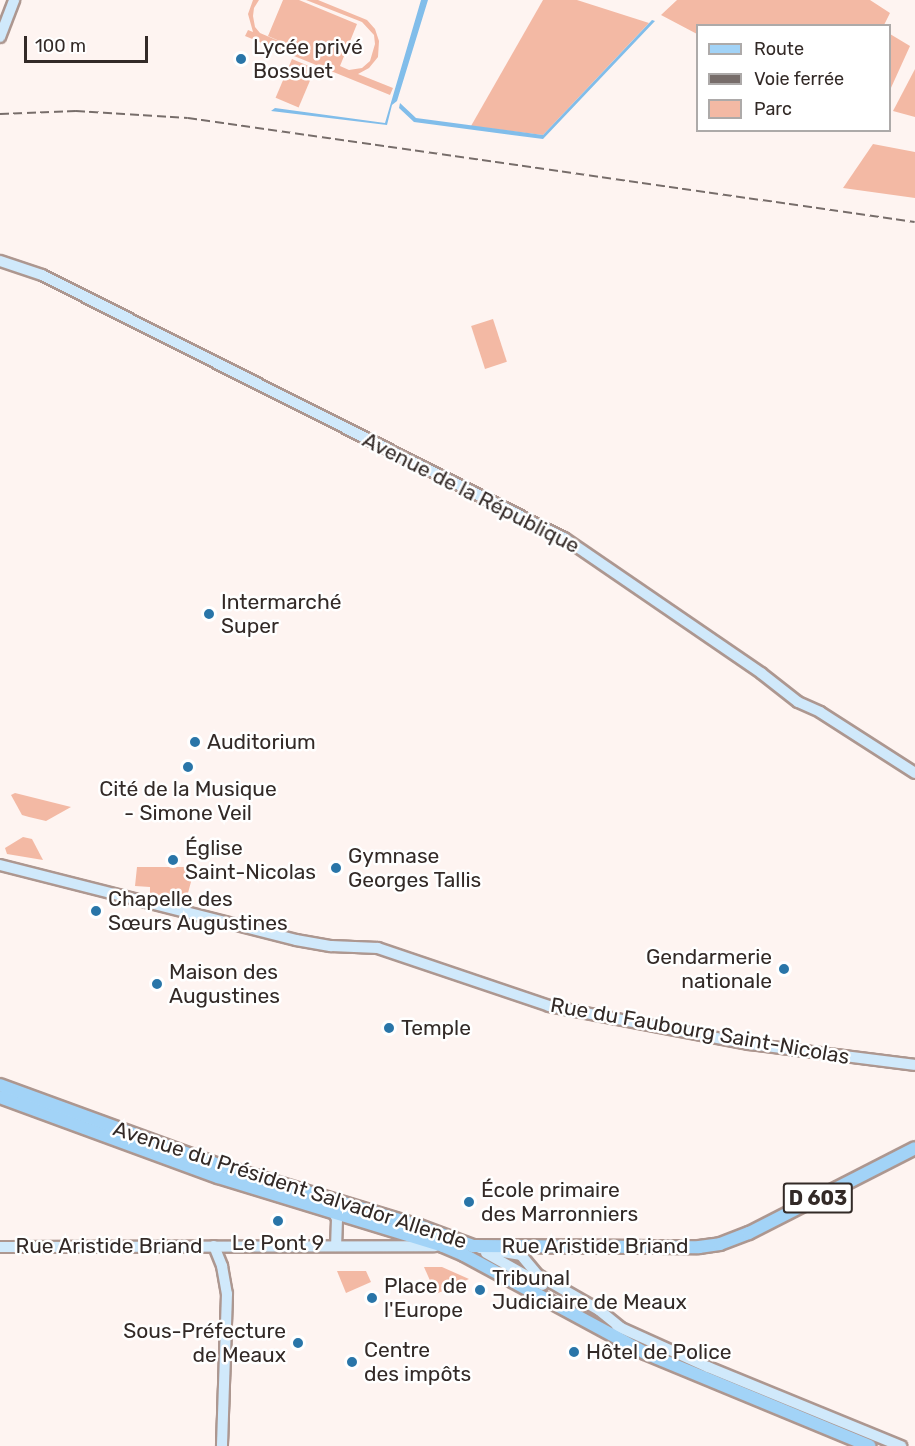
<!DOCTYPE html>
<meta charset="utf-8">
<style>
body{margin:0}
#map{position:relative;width:915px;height:1446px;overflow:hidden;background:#fef4f1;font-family:Rubik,sans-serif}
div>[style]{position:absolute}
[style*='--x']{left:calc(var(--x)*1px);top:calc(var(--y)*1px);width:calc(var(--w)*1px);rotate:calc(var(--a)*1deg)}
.green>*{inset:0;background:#f3b9a4;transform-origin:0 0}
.water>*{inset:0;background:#81bdea}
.roads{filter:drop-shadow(2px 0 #ad9790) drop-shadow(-2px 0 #ad9790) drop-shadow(0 2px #ad9790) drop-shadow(0 -2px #ad9790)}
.secondary>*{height:10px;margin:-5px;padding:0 5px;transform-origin:5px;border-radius:5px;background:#d0e9fb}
.primary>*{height:12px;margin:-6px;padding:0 6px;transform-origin:6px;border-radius:6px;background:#a2d3f7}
.rail>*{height:2px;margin-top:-1px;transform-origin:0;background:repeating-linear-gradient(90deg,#776d6a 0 9px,transparent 0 13.5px)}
.dots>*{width:16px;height:16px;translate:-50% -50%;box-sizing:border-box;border:3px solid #fff;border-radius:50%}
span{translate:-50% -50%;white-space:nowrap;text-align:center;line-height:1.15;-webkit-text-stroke:5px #fff;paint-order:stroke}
.shield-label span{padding:2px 4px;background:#fff;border:2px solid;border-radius:4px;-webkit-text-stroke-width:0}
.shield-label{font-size:20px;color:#332a27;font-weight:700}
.poi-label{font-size:21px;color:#332a27}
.left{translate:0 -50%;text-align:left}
.right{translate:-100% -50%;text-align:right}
.street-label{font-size:21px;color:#332a27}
.legend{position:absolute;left:696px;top:24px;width:195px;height:108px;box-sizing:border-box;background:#fff;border:2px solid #adaaa9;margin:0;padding:8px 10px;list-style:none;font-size:18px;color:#332a27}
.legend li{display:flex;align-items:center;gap:12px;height:30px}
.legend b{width:30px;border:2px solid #adaaa9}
.scale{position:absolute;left:24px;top:36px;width:124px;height:27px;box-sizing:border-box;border:3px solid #332a27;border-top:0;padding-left:8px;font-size:18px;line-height:21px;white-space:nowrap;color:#332a27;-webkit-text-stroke:4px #fff;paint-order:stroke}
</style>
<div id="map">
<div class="green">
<i style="clip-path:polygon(253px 0,259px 0,254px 8px,253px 16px,255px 27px,260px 33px,316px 57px,268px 36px,283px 0,299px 0,357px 24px,340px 66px,349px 70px,362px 68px,370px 61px,375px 44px,374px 35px,362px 22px,306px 0,318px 0,367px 20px,375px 29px,379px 41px,378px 57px,369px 68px,358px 74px,393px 88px,390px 95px,245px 36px,248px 30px,253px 32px,248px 14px)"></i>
<i style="clip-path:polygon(543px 0,577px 0,649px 23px,543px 135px,471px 126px)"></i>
<i style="clip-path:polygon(677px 0,870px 0,890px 13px,884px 25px,698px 26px,697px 34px,661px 15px)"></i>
<i style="clip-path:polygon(890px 34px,910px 46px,890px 90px)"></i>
<i style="left:292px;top:59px;width:25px;height:42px;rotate:23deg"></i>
<i style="clip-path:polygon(915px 69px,915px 117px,893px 111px)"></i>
<i style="clip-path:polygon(873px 144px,915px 152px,915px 198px,843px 188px)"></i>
<i style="left:493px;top:319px;width:45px;height:23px;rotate:72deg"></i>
<i style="clip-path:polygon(15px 793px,71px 807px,46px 821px,29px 817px,22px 815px,11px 795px)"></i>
<i style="clip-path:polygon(23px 837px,32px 839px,43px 860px,7px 854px,5px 848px)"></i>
<i style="clip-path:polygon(137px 867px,195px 867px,185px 904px,150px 896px,150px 887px,135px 886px)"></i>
<i style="clip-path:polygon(424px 1267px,442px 1267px,469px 1279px,436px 1294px)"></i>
<i style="clip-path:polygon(337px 1271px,366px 1271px,371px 1282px,346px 1293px)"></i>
</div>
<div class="water">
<i style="clip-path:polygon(421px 0,428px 0,397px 101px,392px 105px,387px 125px,271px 111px,275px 108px,385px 123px)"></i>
<i style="clip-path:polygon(652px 20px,655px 21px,543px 139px,414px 122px,399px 108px,400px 103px,416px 118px,543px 135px)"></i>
</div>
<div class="roads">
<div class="secondary">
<i style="--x:0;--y:37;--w:40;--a:-69"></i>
<i style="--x:0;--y:261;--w:44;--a:18.4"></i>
<i style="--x:42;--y:275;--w:585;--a:26.74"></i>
<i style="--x:564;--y:538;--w:239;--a:34.4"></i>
<i style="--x:761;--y:673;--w:47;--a:38.1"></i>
<i style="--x:798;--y:702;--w:24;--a:24"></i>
<i style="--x:820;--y:712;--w:113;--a:32.7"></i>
<i style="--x:0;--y:865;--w:305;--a:14.2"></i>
<i style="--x:296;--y:940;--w:36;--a:10"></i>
<i style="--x:331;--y:946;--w:47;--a:2.4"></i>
<i style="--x:378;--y:948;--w:181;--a:18.7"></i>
<i style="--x:549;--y:1006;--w:204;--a:10.8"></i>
<i style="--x:749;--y:1044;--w:167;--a:7.2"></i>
<i style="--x:334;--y:1213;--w:7;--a:63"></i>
<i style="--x:337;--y:1219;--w:27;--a:92"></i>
<i style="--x:214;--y:1246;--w:22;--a:68"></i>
<i style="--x:222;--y:1266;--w:28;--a:80"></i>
<i style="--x:227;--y:1294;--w:152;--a:91.9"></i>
<i style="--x:0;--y:1247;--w:435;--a:-0.1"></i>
<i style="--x:480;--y:1248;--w:42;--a:9.7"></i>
<i style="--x:521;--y:1255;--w:26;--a:50"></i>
<i style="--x:538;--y:1275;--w:70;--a:29.8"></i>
<i style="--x:599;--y:1310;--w:28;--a:39"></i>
<i style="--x:486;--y:1253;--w:65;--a:29.3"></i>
<i style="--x:617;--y:1326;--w:100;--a:24.3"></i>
<i style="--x:708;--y:1367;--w:209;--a:22.3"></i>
</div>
<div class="primary">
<i style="--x:0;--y:1085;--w:233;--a:20.1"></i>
<i style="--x:219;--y:1165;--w:209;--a:17"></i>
<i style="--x:419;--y:1226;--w:58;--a:20.3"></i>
<i style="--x:473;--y:1246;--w:226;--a:0.3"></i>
<i style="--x:699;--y:1247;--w:21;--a:-8"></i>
<i style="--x:720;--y:1244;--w:31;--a:-21"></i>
<i style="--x:749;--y:1233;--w:186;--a:-27.1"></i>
<i style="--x:0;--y:1097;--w:232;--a:20.2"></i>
<i style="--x:218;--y:1177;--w:235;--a:17"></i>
<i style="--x:443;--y:1246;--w:23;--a:23"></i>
<i style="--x:464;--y:1255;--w:206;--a:28.4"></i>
<i style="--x:645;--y:1353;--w:243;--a:22.5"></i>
</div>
</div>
<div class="rail">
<i style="--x:0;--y:114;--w:76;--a:-2.3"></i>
<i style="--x:76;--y:111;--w:112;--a:3.6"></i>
<i style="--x:188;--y:118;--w:734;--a:8.14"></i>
</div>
<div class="dots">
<i style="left:241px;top:59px;background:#2975a8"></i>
<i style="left:209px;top:614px;background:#2975a8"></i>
<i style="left:195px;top:742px;background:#2975a8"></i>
<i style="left:188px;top:767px;background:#2975a8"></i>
<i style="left:173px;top:860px;background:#2975a8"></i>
<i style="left:336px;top:868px;background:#2975a8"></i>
<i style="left:96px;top:911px;background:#2975a8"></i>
<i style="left:784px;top:969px;background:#2975a8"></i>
<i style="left:157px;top:984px;background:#2975a8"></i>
<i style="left:389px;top:1028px;background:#2975a8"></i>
<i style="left:469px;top:1202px;background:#2975a8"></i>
<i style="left:278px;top:1221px;background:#2975a8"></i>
<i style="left:480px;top:1290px;background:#2975a8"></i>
<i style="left:372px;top:1298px;background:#2975a8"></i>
<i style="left:298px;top:1343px;background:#2975a8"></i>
<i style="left:574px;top:1352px;background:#2975a8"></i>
<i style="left:352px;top:1362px;background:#2975a8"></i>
</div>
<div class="shield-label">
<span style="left:818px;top:1198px">D 603</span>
</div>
<div class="poi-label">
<span class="left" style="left:253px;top:59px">Lycée privé<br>Bossuet</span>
<span class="left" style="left:221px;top:614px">Intermarché<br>Super</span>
<span class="left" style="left:207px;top:742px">Auditorium</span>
<span style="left:188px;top:801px">Cité de la Musique<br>- Simone Veil</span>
<span class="left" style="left:185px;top:860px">Église<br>Saint-Nicolas</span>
<span class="left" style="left:348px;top:868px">Gymnase<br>Georges Tallis</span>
<span class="left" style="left:108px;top:911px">Chapelle des<br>Sœurs Augustines</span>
<span class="right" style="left:772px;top:969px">Gendarmerie<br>nationale</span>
<span class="left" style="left:169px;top:984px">Maison des<br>Augustines</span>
<span class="left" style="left:401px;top:1028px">Temple</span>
<span class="left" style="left:481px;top:1202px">École primaire<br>des Marronniers</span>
<span style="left:278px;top:1243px">Le Pont 9</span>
<span class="left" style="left:492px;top:1290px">Tribunal<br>Judiciaire de Meaux</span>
<span class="left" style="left:384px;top:1298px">Place de<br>l'Europe</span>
<span class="right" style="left:286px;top:1343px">Sous-Préfecture<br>de Meaux</span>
<span class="left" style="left:364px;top:1362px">Centre<br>des impôts</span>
<span class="left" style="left:586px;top:1352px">Hôtel de Police</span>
</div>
<div class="street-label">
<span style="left:471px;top:493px;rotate:27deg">Avenue de la République</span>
<span style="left:700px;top:1031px;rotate:10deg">Rue du Faubourg Saint-Nicolas</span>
<span style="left:290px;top:1185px;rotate:18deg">Avenue du Président Salvador Allende</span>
<span style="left:109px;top:1246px">Rue Aristide Briand</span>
<span style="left:595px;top:1246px">Rue Aristide Briand</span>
</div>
<ul class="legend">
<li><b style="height:8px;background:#a2d3f7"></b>Route</li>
<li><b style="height:8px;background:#776d6a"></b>Voie ferrée</li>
<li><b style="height:16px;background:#f3b9a4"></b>Parc</li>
</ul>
<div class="scale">100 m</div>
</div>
